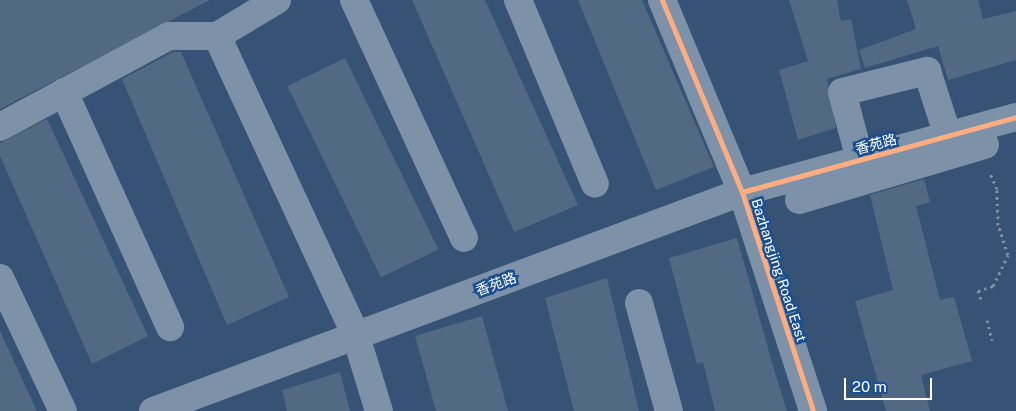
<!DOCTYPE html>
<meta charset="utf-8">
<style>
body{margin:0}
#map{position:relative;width:1016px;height:411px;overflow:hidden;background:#365274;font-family:"Public Sans","Noto Sans SC",sans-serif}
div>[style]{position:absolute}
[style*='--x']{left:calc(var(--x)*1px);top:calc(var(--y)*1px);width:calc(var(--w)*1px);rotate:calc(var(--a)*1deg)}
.building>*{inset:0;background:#526984;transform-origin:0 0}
.path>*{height:3px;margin-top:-1.5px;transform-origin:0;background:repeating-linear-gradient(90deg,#7d92a8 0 2.5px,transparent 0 6.5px)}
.minor>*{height:28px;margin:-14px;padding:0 14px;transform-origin:14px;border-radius:14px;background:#7d92a8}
.cycleway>*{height:5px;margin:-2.5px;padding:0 2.5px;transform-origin:2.5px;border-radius:2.5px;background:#ffac80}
span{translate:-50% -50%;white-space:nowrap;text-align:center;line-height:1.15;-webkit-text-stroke:5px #1b4f8f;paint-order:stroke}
.street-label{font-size:14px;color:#fff}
.scale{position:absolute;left:844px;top:378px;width:88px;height:22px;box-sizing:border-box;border:2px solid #fff;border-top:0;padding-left:6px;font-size:15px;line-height:18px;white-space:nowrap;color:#fff;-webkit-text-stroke:4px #1b4f8f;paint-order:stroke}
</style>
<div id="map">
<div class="building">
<i style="clip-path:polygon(0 0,210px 0,0 109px)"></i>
<i style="clip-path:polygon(412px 0,485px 0,578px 205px,514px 232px)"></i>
<i style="clip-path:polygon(578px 0,642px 0,714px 167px,656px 190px)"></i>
<i style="clip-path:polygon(789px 0,837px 0,841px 21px,851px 19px,861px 69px,827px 79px,836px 128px,798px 140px,779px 70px,808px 61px)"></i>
<i style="clip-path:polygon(907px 0,978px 0,983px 19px,1016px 11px,1016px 60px,948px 80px,938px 46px,865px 68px,859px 50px,916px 29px)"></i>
<i style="clip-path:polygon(173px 52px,181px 52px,289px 297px,227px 325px,122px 79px)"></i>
<i style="left:345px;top:58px;width:213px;height:64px;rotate:64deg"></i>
<i style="clip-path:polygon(47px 119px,148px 336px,92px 364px,0 156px,0 143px)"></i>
<i style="clip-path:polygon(924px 179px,930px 202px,916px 206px,940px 300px,954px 297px,972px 361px,921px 375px,930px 411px,886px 411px,855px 301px,893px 290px,870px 195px)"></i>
<i style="clip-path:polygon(737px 238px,773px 366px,787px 411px,715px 411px,703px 362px,697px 364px,669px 258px)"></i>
<i style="clip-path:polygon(607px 278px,639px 411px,574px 411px,545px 298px)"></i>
<i style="clip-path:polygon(482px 316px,508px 411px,436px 411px,415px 336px)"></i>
<i style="clip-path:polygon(0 331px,37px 411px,0 411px)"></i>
<i style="clip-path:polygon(340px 372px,350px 411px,287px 411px,282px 390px)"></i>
</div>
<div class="path">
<i style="--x:981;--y:299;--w:9;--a:-111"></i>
<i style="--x:978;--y:291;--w:16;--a:-18"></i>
<i style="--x:993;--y:286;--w:34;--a:-64"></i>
<i style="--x:1008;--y:255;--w:32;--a:-108"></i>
<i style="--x:998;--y:225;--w:36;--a:-92"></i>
<i style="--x:997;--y:189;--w:17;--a:-114"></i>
<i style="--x:987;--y:320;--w:21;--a:76"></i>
</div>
<div class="minor">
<i style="--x:354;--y:0;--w:262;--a:65.2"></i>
<i style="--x:518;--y:0;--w:199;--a:67.3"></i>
<i style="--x:662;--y:0;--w:208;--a:67.4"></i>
<i style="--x:742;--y:192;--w:230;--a:72"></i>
<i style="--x:217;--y:36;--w:331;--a:65.1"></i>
<i style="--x:356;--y:336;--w:78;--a:73"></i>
<i style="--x:64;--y:92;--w:258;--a:65.7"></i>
<i style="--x:0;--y:127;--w:192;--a:-28.3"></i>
<i style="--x:169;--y:36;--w:48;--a:0"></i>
<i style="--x:217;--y:36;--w:70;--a:-31"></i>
<i style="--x:860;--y:160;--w:70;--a:-104.8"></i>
<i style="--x:842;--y:92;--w:88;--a:-13.9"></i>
<i style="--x:927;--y:71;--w:68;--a:72.1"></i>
<i style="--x:799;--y:200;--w:194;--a:-16.5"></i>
<i style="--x:0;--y:278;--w:147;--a:64.7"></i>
<i style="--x:639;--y:303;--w:112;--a:74.5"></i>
<i style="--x:153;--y:411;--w:628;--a:-20.4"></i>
<i style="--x:742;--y:192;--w:284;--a:-15.3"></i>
</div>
<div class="cycleway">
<i style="--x:662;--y:0;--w:208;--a:67.4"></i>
<i style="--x:742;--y:192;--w:230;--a:72"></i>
<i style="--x:742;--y:192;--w:284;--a:-15.3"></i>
</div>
<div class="street-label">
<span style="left:876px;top:144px;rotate:-15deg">香苑路</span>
<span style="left:779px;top:270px;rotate:72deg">Bazhangjing Road East</span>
<span style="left:496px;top:284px;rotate:-20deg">香苑路</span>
</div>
<div class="scale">20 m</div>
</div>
